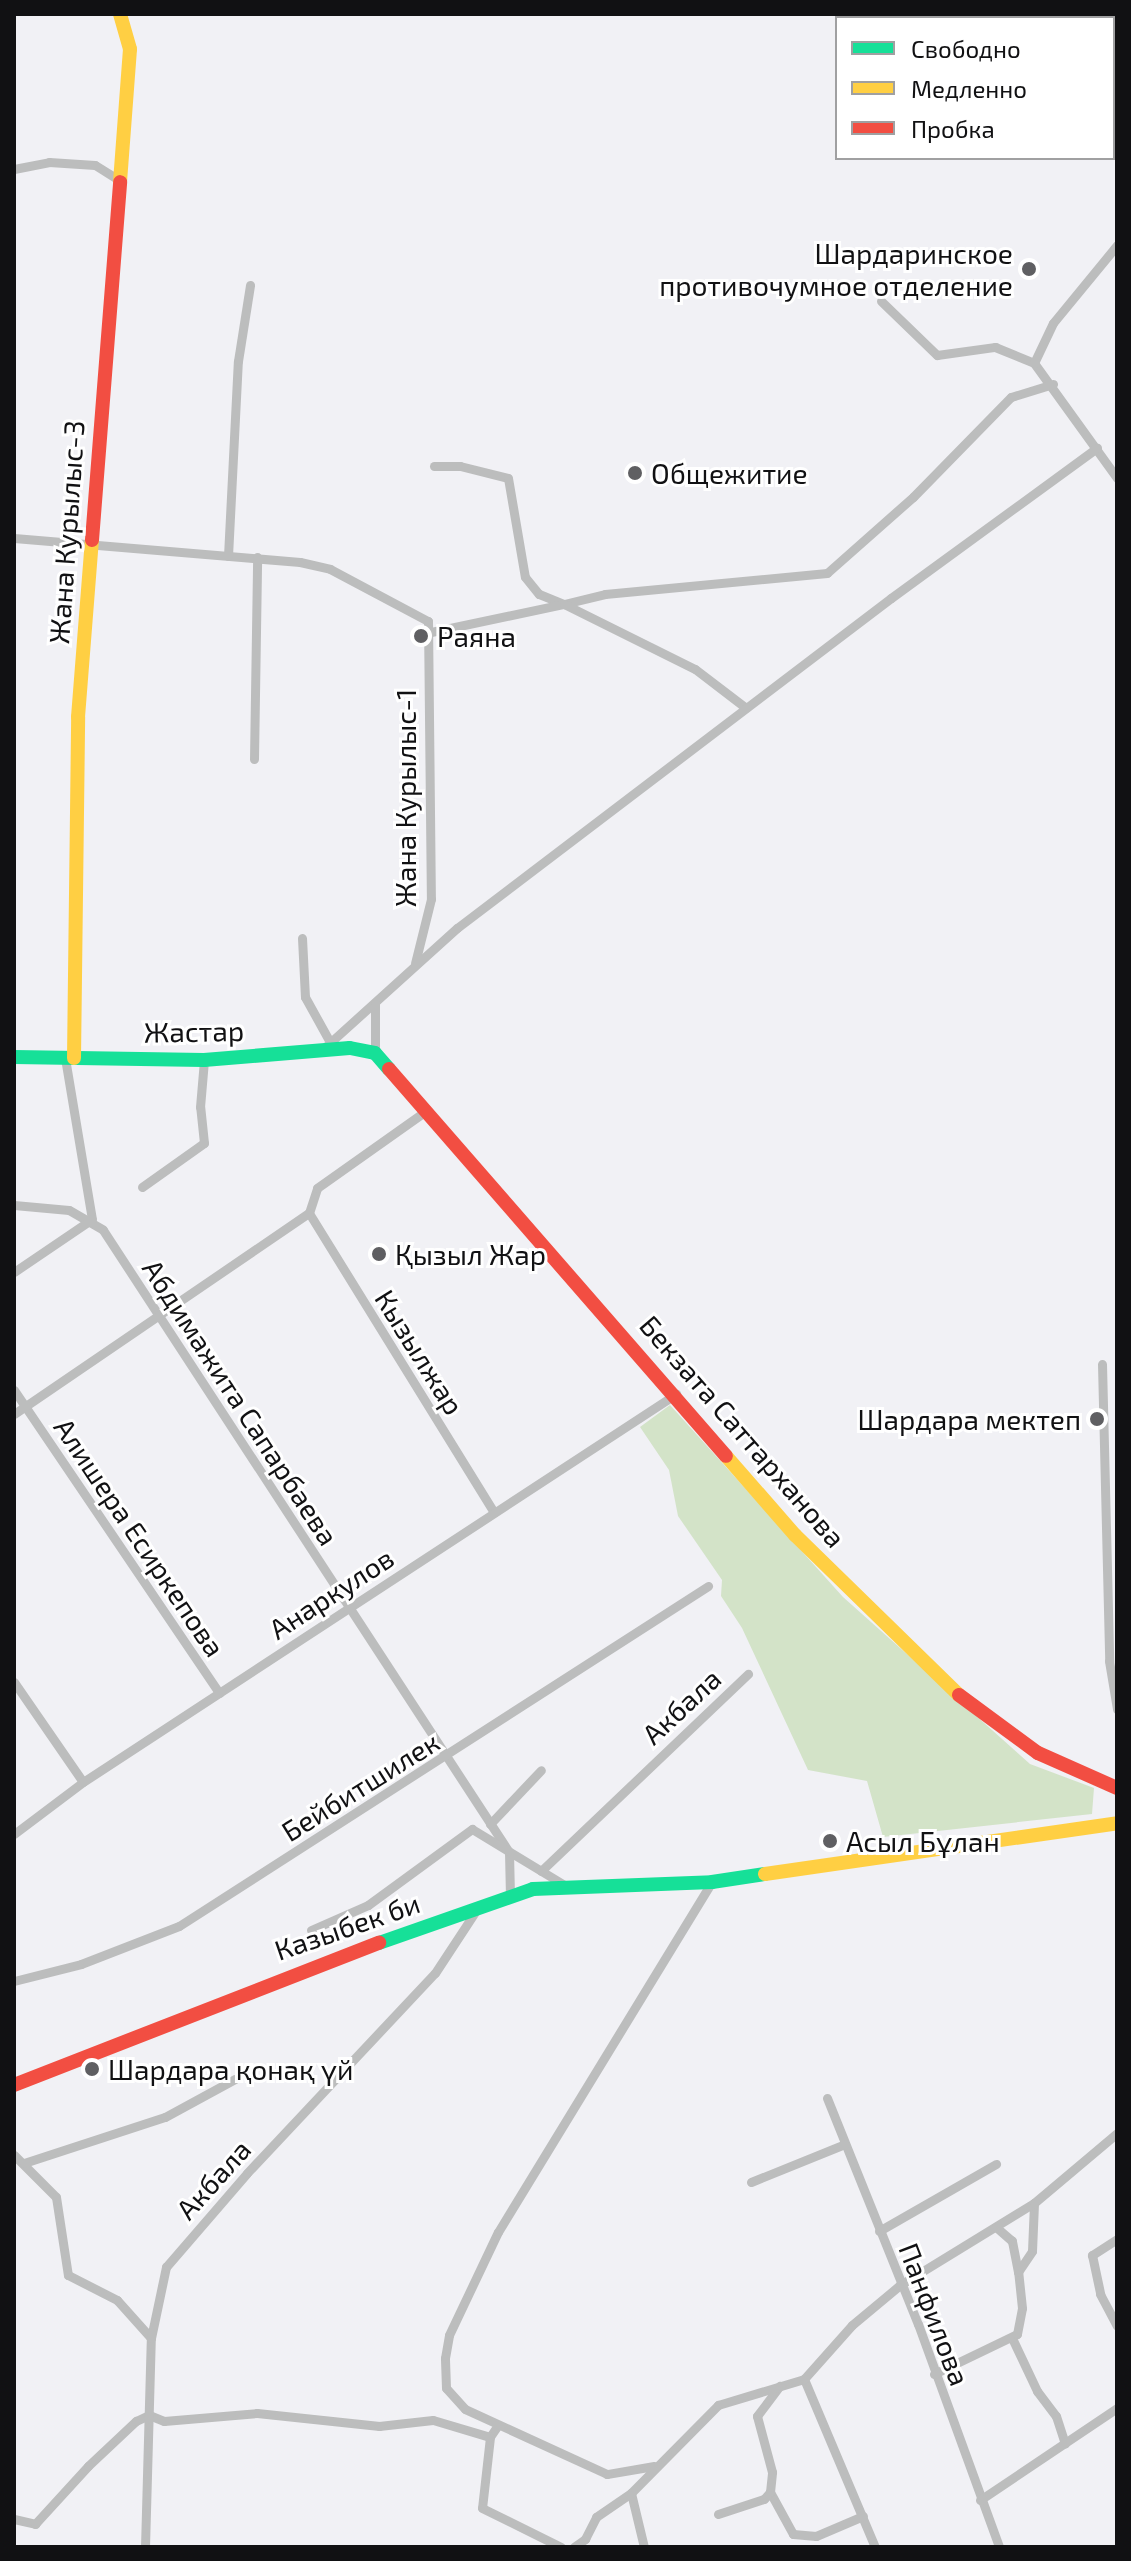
<!DOCTYPE html>
<meta charset="utf-8">
<style>
body{margin:0}
#map{position:relative;width:1131px;height:2561px;overflow:hidden;background:#f1f1f5;font-family:"Exo 2",sans-serif}
div>[style]{position:absolute}
[style*='--x']{left:calc(var(--x)*1px);top:calc(var(--y)*1px);width:calc(var(--w)*1px);rotate:calc(var(--a)*1deg)}
.green>*{inset:0;background:#d3e3c8}
.street>*{height:9px;margin:-4.5px;padding:0 4.5px;transform-origin:4.5px;border-radius:4.5px;background:#bcbdbd}
.fast>*{height:14px;margin:-7px;padding:0 7px;transform-origin:7px;border-radius:7px;background:#16e098}
.slow>*{height:14px;margin:-7px;padding:0 7px;transform-origin:7px;border-radius:7px;background:#ffcf43}
.jam>*{height:14px;margin:-7px;padding:0 7px;transform-origin:7px;border-radius:7px;background:#f24e42}
.dots>*{width:22px;height:22px;translate:-50% -50%;box-sizing:border-box;border:4px solid #fff;border-radius:50%}
span{translate:-50% -50%;white-space:nowrap;text-align:center;line-height:1.15;-webkit-text-stroke:6px #fff;paint-order:stroke}
.poi-label{font-size:28px;color:#111113}
.right{translate:-100% -50%;text-align:right}
.left{translate:0 -50%;text-align:left}
.street-label{font-size:28px;color:#111113}
.frame{position:absolute;inset:0;border:16px solid #111113;pointer-events:none}
.legend{position:absolute;left:835px;top:16px;width:280px;height:144px;box-sizing:border-box;background:#fff;border:2px solid #a0a0a1;margin:0;padding:10px 14px;list-style:none;font-size:24px;color:#111113}
.legend li{display:flex;align-items:center;gap:16px;height:40px}
.legend b{width:40px;border:2px solid #a0a0a1}
</style>
<div id="map">
<div class="green">
<i style="clip-path:polygon(670px 1405px,843px 1597px,1030px 1764px,1094px 1788px,1092px 1814px,883px 1837px,867px 1781px,808px 1770px,742px 1628px,721px 1596px,722px 1580px,678px 1516px,669px 1470px,640px 1427px)"></i>
</div>
<div class="street">
<i style="--x:14;--y:169;--w:36;--a:-11"></i>
<i style="--x:49;--y:162;--w:46;--a:3.7"></i>
<i style="--x:95;--y:165;--w:28;--a:32"></i>
<i style="--x:881;--y:301;--w:78;--a:44"></i>
<i style="--x:937;--y:355;--w:59;--a:-7.9"></i>
<i style="--x:995;--y:347;--w:42;--a:22.3"></i>
<i style="--x:1034;--y:363;--w:142;--a:54.2"></i>
<i style="--x:1034;--y:363;--w:44;--a:-64.6"></i>
<i style="--x:1053;--y:323;--w:101;--a:-50.6"></i>
<i style="--x:434;--y:466;--w:26;--a:0"></i>
<i style="--x:460;--y:466;--w:49;--a:14"></i>
<i style="--x:508;--y:478;--w:100;--a:80.3"></i>
<i style="--x:525;--y:577;--w:22;--a:51"></i>
<i style="--x:539;--y:594;--w:27;--a:22"></i>
<i style="--x:564;--y:604;--w:42;--a:-13.7"></i>
<i style="--x:605;--y:594;--w:223;--a:-5.4"></i>
<i style="--x:827;--y:573;--w:115;--a:-41.5"></i>
<i style="--x:913;--y:497;--w:140;--a:-45.6"></i>
<i style="--x:1011;--y:397;--w:44;--a:-17.2"></i>
<i style="--x:14;--y:538;--w:287;--a:4.8"></i>
<i style="--x:300;--y:562;--w:31;--a:13"></i>
<i style="--x:330;--y:569;--w:111;--a:28"></i>
<i style="--x:428;--y:621;--w:278;--a:89.4"></i>
<i style="--x:431;--y:899;--w:66;--a:104"></i>
<i style="--x:228;--y:556;--w:195;--a:-87.1"></i>
<i style="--x:238;--y:361;--w:77;--a:-81"></i>
<i style="--x:431;--y:632;--w:136;--a:-11.9"></i>
<i style="--x:564;--y:604;--w:146;--a:26.4"></i>
<i style="--x:695;--y:669;--w:64;--a:37.4"></i>
<i style="--x:254;--y:759;--w:202;--a:-89.1"></i>
<i style="--x:302;--y:938;--w:59;--a:87.1"></i>
<i style="--x:305;--y:997;--w:54;--a:61"></i>
<i style="--x:323;--y:1049;--w:181;--a:-42.1"></i>
<i style="--x:457;--y:928;--w:545;--a:-37.25"></i>
<i style="--x:891;--y:598;--w:255;--a:-36.1"></i>
<i style="--x:375;--y:1053;--w:49;--a:-90"></i>
<i style="--x:65;--y:1058;--w:163;--a:80.5"></i>
<i style="--x:142;--y:1187;--w:76;--a:-35.4"></i>
<i style="--x:204;--y:1143;--w:36;--a:-96"></i>
<i style="--x:200;--y:1107;--w:47;--a:-85.1"></i>
<i style="--x:14;--y:1205;--w:55;--a:5.2"></i>
<i style="--x:69;--y:1210;--w:39;--a:30"></i>
<i style="--x:103;--y:1230;--w:743;--a:56.87"></i>
<i style="--x:309;--y:1213;--w:352;--a:58.3"></i>
<i style="--x:309;--y:1213;--w:26;--a:-72"></i>
<i style="--x:317;--y:1188;--w:135;--a:-35.3"></i>
<i style="--x:14;--y:1272;--w:94;--a:-34.2"></i>
<i style="--x:1102;--y:1364;--w:297;--a:88.6"></i>
<i style="--x:1109;--y:1661;--w:49;--a:80.5"></i>
<i style="--x:14;--y:1390;--w:366;--a:55.9"></i>
<i style="--x:14;--y:1414;--w:357;--a:-34.3"></i>
<i style="--x:14;--y:1682;--w:121;--a:55.4"></i>
<i style="--x:490;--y:1824;--w:74;--a:-46.6"></i>
<i style="--x:14;--y:1834;--w:86;--a:-37"></i>
<i style="--x:83;--y:1782;--w:709;--a:-33.2"></i>
<i style="--x:509;--y:1852;--w:44;--a:88.7"></i>
<i style="--x:541;--y:1871;--w:286;--a:-43.6"></i>
<i style="--x:311;--y:1930;--w:62;--a:-23.7"></i>
<i style="--x:368;--y:1905;--w:129;--a:-36.2"></i>
<i style="--x:472;--y:1829;--w:110;--a:31.2"></i>
<i style="--x:14;--y:1981;--w:69;--a:-14.2"></i>
<i style="--x:81;--y:1964;--w:105;--a:-21.2"></i>
<i style="--x:179;--y:1926;--w:629;--a:-32.73"></i>
<i style="--x:827;--y:2098;--w:244;--a:68.1"></i>
<i style="--x:918;--y:2324;--w:237;--a:70"></i>
<i style="--x:14;--y:2155;--w:59;--a:45"></i>
<i style="--x:56;--y:2197;--w:79;--a:81.3"></i>
<i style="--x:68;--y:2275;--w:55;--a:27"></i>
<i style="--x:117;--y:2300;--w:51;--a:48.2"></i>
<i style="--x:24;--y:2163;--w:148;--a:-18.1"></i>
<i style="--x:165;--y:2117;--w:80;--a:-28.5"></i>
<i style="--x:751;--y:2182;--w:101;--a:-22"></i>
<i style="--x:879;--y:2231;--w:135;--a:-29.8"></i>
<i style="--x:1117;--y:2239;--w:30;--a:147"></i>
<i style="--x:1092;--y:2255;--w:40;--a:78"></i>
<i style="--x:1100;--y:2294;--w:36;--a:62"></i>
<i style="--x:1018;--y:2272;--w:25;--a:-56"></i>
<i style="--x:1032;--y:2251;--w:48;--a:-87.6"></i>
<i style="--x:1012;--y:2338;--w:59;--a:64.7"></i>
<i style="--x:1037;--y:2391;--w:31;--a:53"></i>
<i style="--x:1056;--y:2416;--w:29;--a:72"></i>
<i style="--x:934;--y:2374;--w:92;--a:-25.7"></i>
<i style="--x:1017;--y:2334;--w:26;--a:-79"></i>
<i style="--x:1022;--y:2308;--w:36;--a:-96"></i>
<i style="--x:1018;--y:2272;--w:32;--a:-101"></i>
<i style="--x:1012;--y:2241;--w:20;--a:-139"></i>
<i style="--x:804;--y:2379;--w:182;--a:67.1"></i>
<i style="--x:498;--y:2425;--w:14;--a:124"></i>
<i style="--x:490;--y:2437;--w:71;--a:96.4"></i>
<i style="--x:482;--y:2508;--w:88;--a:26.3"></i>
<i style="--x:654;--y:2466;--w:48;--a:170.3"></i>
<i style="--x:607;--y:2474;--w:156;--a:-155.4"></i>
<i style="--x:465;--y:2409;--w:28;--a:-132"></i>
<i style="--x:446;--y:2388;--w:30;--a:-92"></i>
<i style="--x:445;--y:2358;--w:23;--a:-80"></i>
<i style="--x:449;--y:2335;--w:114;--a:-64.6"></i>
<i style="--x:498;--y:2232;--w:410;--a:-58.6"></i>
<i style="--x:770;--y:2492;--w:48;--a:61.3"></i>
<i style="--x:793;--y:2534;--w:23;--a:5"></i>
<i style="--x:816;--y:2536;--w:51;--a:-23.1"></i>
<i style="--x:631;--y:2493;--w:56;--a:76.5"></i>
<i style="--x:980;--y:2500;--w:165;--a:-33.9"></i>
<i style="--x:718;--y:2514;--w:48;--a:-18.1"></i>
<i style="--x:764;--y:2499;--w:9;--a:-49"></i>
<i style="--x:770;--y:2492;--w:20;--a:-84"></i>
<i style="--x:772;--y:2472;--w:58;--a:-105"></i>
<i style="--x:757;--y:2416;--w:38;--a:-53"></i>
<i style="--x:14;--y:2519;--w:22;--a:13"></i>
<i style="--x:35;--y:2524;--w:79;--a:-47.6"></i>
<i style="--x:88;--y:2466;--w:66;--a:-43.2"></i>
<i style="--x:136;--y:2421;--w:14;--a:-25"></i>
<i style="--x:149;--y:2415;--w:16;--a:22"></i>
<i style="--x:164;--y:2421;--w:93;--a:-4.9"></i>
<i style="--x:257;--y:2413;--w:123;--a:6.1"></i>
<i style="--x:379;--y:2426;--w:54;--a:-6.3"></i>
<i style="--x:433;--y:2420;--w:59;--a:16.6"></i>
<i style="--x:145;--y:2547;--w:209;--a:-88.4"></i>
<i style="--x:151;--y:2338;--w:73;--a:-78.1"></i>
<i style="--x:166;--y:2267;--w:124;--a:-49.2"></i>
<i style="--x:247;--y:2173;--w:274;--a:-46.8"></i>
<i style="--x:435;--y:1973;--w:77;--a:-56.7"></i>
<i style="--x:574;--y:2547;--w:14;--a:-36"></i>
<i style="--x:585;--y:2539;--w:25;--a:-63"></i>
<i style="--x:596;--y:2517;--w:42;--a:-34.4"></i>
<i style="--x:631;--y:2493;--w:124;--a:-45.3"></i>
<i style="--x:718;--y:2405;--w:90;--a:-16.8"></i>
<i style="--x:804;--y:2379;--w:72;--a:-48.4"></i>
<i style="--x:852;--y:2325;--w:62;--a:-39.8"></i>
<i style="--x:900;--y:2285;--w:157;--a:-31.5"></i>
<i style="--x:1034;--y:2203;--w:109;--a:-40.1"></i>
</div>
<div class="fast">
<i style="--x:14;--y:1057;--w:190;--a:0.9"></i>
<i style="--x:204;--y:1060;--w:146;--a:-4.7"></i>
<i style="--x:350;--y:1048;--w:25;--a:11"></i>
<i style="--x:375;--y:1053;--w:21;--a:49"></i>
<i style="--x:379;--y:1943;--w:163;--a:-19.3"></i>
<i style="--x:533;--y:1889;--w:179;--a:-2.2"></i>
<i style="--x:712;--y:1882;--w:54;--a:-8.6"></i>
</div>
<div class="slow">
<i style="--x:120;--y:182;--w:133;--a:-85.7"></i>
<i style="--x:130;--y:49;--w:36;--a:-106"></i>
<i style="--x:74;--y:1058;--w:341;--a:-89.3"></i>
<i style="--x:78;--y:717;--w:178;--a:-85.5"></i>
<i style="--x:726;--y:1456;--w:105;--a:48.9"></i>
<i style="--x:795;--y:1535;--w:229;--a:44.3"></i>
<i style="--x:765;--y:1874;--w:356;--a:-8.2"></i>
</div>
<div class="jam">
<i style="--x:92;--y:540;--w:359;--a:-85.5"></i>
<i style="--x:389;--y:1069;--w:513;--a:48.95"></i>
<i style="--x:959;--y:1695;--w:98;--a:36.3"></i>
<i style="--x:1038;--y:1753;--w:86;--a:23.9"></i>
<i style="--x:14;--y:2085;--w:392;--a:-21.3"></i>
</div>
<div class="dots">
<i style="left:1029px;top:269px;background:#5f5f62"></i>
<i style="left:635px;top:473px;background:#5f5f62"></i>
<i style="left:421px;top:636px;background:#5f5f62"></i>
<i style="left:379px;top:1254px;background:#5f5f62"></i>
<i style="left:1097px;top:1419px;background:#5f5f62"></i>
<i style="left:830px;top:1841px;background:#5f5f62"></i>
<i style="left:92px;top:2069px;background:#5f5f62"></i>
</div>
<div class="poi-label">
<span class="right" style="left:1013px;top:269px">Шардаринское<br>противочумное отделение</span>
<span class="left" style="left:651px;top:473px">Общежитие</span>
<span class="left" style="left:437px;top:636px">Раяна</span>
<span class="left" style="left:395px;top:1254px">Қызыл Жар</span>
<span class="right" style="left:1081px;top:1419px">Шардара мектеп</span>
<span class="left" style="left:846px;top:1841px">Асыл Бұлан</span>
<span class="left" style="left:108px;top:2069px">Шардара қонақ үй</span>
</div>
<div class="street-label">
<span style="left:66px;top:532px;rotate:-86deg">Жана Курылыс-3</span>
<span style="left:405px;top:798px;rotate:-90deg">Жана Курылыс-1</span>
<span style="left:194px;top:1031px;rotate:-1deg">Жастар</span>
<span style="left:420px;top:1352px;rotate:58deg">Кызылжар</span>
<span style="left:241px;top:1402px;rotate:57deg">Абдимажита Сапарбаева</span>
<span style="left:743px;top:1431px;rotate:49deg">Бекзата Саттарханова</span>
<span style="left:140px;top:1537px;rotate:56deg">Алишера Есиркепова</span>
<span style="left:331px;top:1593px;rotate:-33deg">Анаркулов</span>
<span style="left:681px;top:1706px;rotate:-43deg">Акбала</span>
<span style="left:360px;top:1786px;rotate:-32deg">Бейбитшилек</span>
<span style="left:347px;top:1926px;rotate:-19deg">Казыбек би</span>
<span style="left:213px;top:2179px;rotate:-48deg">Акбала</span>
<span style="left:935px;top:2314px;rotate:69deg">Панфилова</span>
</div>
<div class="frame"></div>
<ul class="legend">
<li><b style="height:10px;background:#16e098"></b>Свободно</li>
<li><b style="height:10px;background:#ffcf43"></b>Медленно</li>
<li><b style="height:10px;background:#f24e42"></b>Пробка</li>
</ul>
</div>
